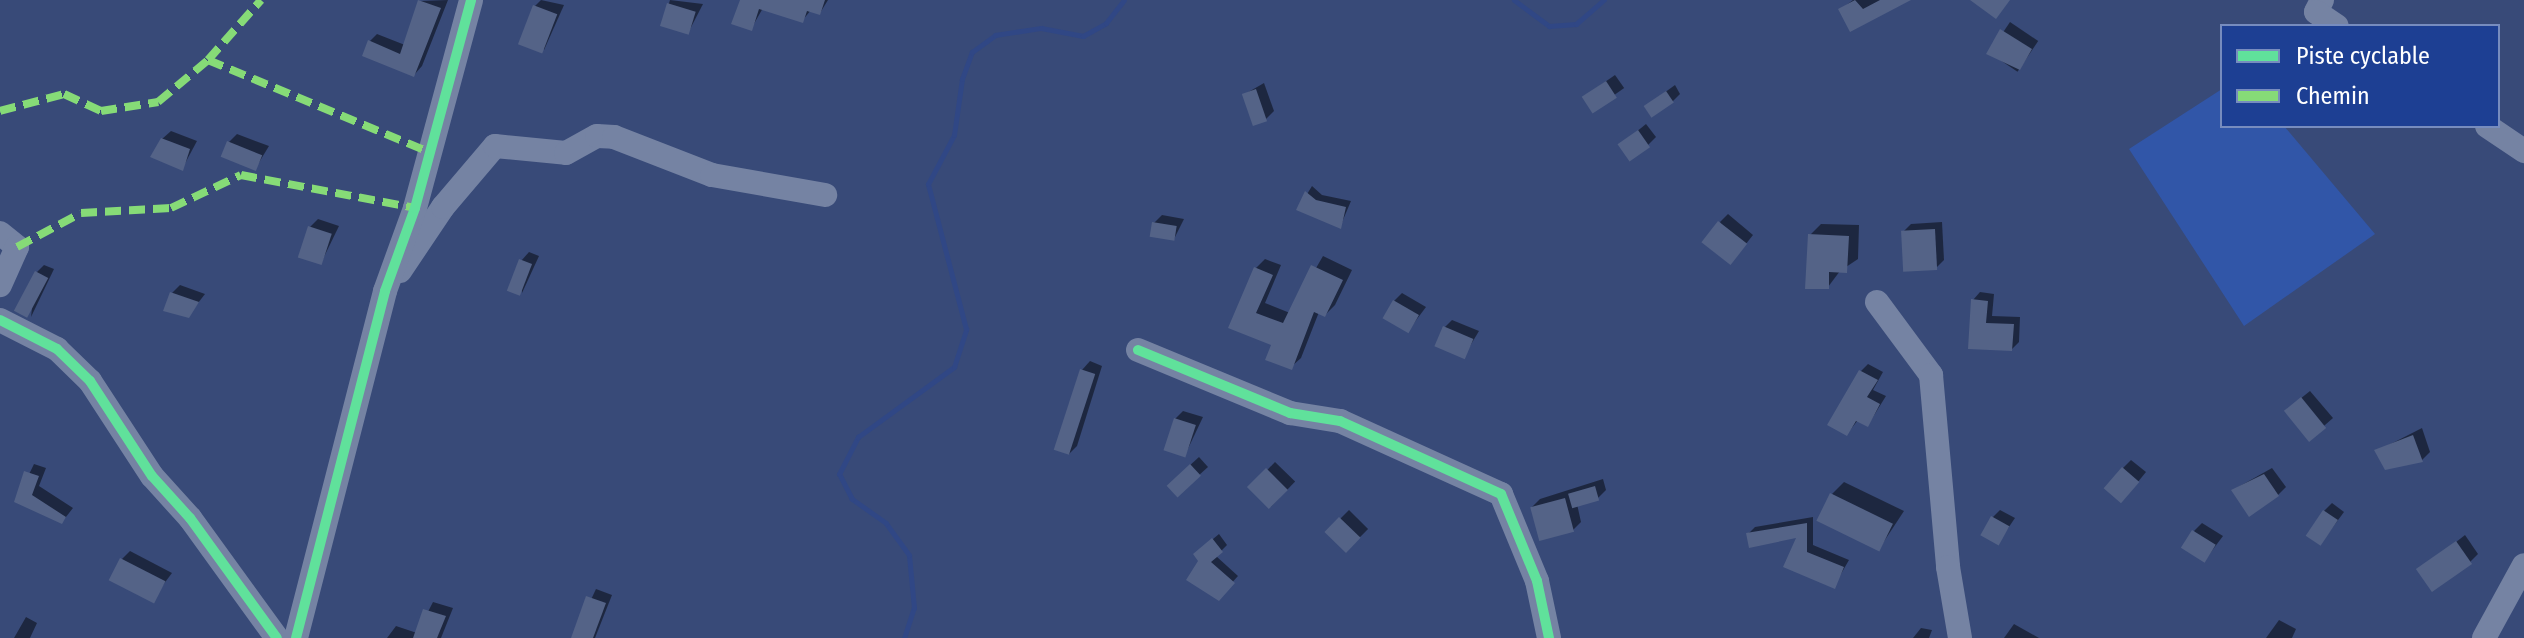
<!DOCTYPE html>
<style>
body{margin:0}
#map{position:relative;width:2524px;height:638px;overflow:hidden;background:#384a78;font-family:"Fira Sans Condensed",sans-serif}
div>[style]{position:absolute}
[style*='--x']{left:calc(var(--x)*1px);top:calc(var(--y)*1px);width:calc(var(--w)*1px);rotate:calc(var(--a)*1deg)}
.green>*{inset:0;background:#3156a8}
.shadow>*{inset:0;background:#0007;transform-origin:0 0}
.stream>*{height:5px;margin:-2.5px;padding:0 2.5px;transform-origin:2.5px;border-radius:2.5px;background:#304785}
.building>*{inset:0;background:#546387;transform-origin:0 0}
.minor>*{height:24px;margin:-12px;padding:0 12px;transform-origin:12px;border-radius:12px;background:#7583a3}
.quiet>*{height:8px;margin-top:-4px;transform-origin:0;background:repeating-linear-gradient(90deg,#86db77 0 16px,transparent 0 24px)}
.cycleway>*{height:10px;margin:-5px;padding:0 5px;transform-origin:5px;border-radius:5px;background:#60e19b}
span{translate:-50% -50%;white-space:nowrap;text-align:center;line-height:1.15;-webkit-text-stroke:8px #1d3f93;paint-order:stroke}
.legend{position:absolute;left:2220px;top:24px;width:280px;height:104px;box-sizing:border-box;background:#1d3f93;border:2px solid #778cbe;margin:0;padding:10px 14px;list-style:none;font-size:24px;color:#fff}
.legend li{display:flex;align-items:center;gap:16px;height:40px}
.legend b{width:40px;border:2px solid #778cbe}
</style>
<div id="map">
<div class="green">
<i style="clip-path:polygon(2222px 89px,2222px 126px,2284px 126px,2375px 234px,2244px 326px,2129px 149px)"></i>
</div>
<div class="shadow">
<i style="clip-path:polygon(448px 0,422px 66px,414px 75px,369px 42px,377px 34px,405px 45px,420px 1px)"></i>
<i style="clip-path:polygon(541px 0,564px 5px,544px 50px,535px 6px)"></i>
<i style="clip-path:polygon(670px 0,703px 4px,688px 33px,662px 25px)"></i>
<i style="clip-path:polygon(746px 0,828px 0,820px 13px,811px 10px,802px 21px,763px 8px,751px 29px)"></i>
<i style="clip-path:polygon(1853px 0,1907px 0,1851px 30px,1840px 10px)"></i>
<i style="left:2010px;top:22px;width:34px;height:37px;rotate:34deg"></i>
<i style="left:1615px;top:75px;width:16px;height:39px;rotate:55deg"></i>
<i style="clip-path:polygon(1264px 83px,1274px 111px,1266px 119px,1245px 94px)"></i>
<i style="clip-path:polygon(1675px 85px,1680px 94px,1672px 102px,1646px 106px)"></i>
<i style="clip-path:polygon(1646px 124px,1656px 137px,1648px 145px,1620px 145px)"></i>
<i style="clip-path:polygon(171px 131px,197px 141px,182px 169px,162px 139px)"></i>
<i style="clip-path:polygon(237px 134px,269px 146px,255px 169px,229px 142px)"></i>
<i style="clip-path:polygon(1312px 186px,1322px 195px,1351px 201px,1340px 227px,1298px 209px)"></i>
<i style="clip-path:polygon(1728px 214px,1753px 235px,1738px 254px,1720px 222px)"></i>
<i style="clip-path:polygon(1162px 215px,1184px 219px,1174px 239px,1154px 223px)"></i>
<i style="clip-path:polygon(318px 219px,339px 226px,321px 263px,310px 227px)"></i>
<i style="clip-path:polygon(1942px 222px,1944px 260px,1936px 268px,1903px 232px,1911px 224px)"></i>
<i style="clip-path:polygon(1821px 224px,1859px 225px,1858px 259px,1840px 271px,1828px 287px,1810px 235px)"></i>
<i style="clip-path:polygon(529px 252px,539px 256px,522px 293px,521px 261px)"></i>
<i style="clip-path:polygon(1323px 256px,1352px 270px,1335px 305px,1325px 315px,1319px 312px,1301px 358px,1291px 367px,1274px 344px,1231px 326px,1256px 268px,1265px 259px,1281px 265px,1265px 303px,1290px 313px)"></i>
<i style="clip-path:polygon(44px 265px,54px 269px,31px 317px,36px 273px)"></i>
<i style="clip-path:polygon(180px 285px,205px 294px,188px 316px,172px 293px)"></i>
<i style="clip-path:polygon(1980px 292px,1994px 294px,1992px 316px,2020px 317px,2019px 342px,2012px 349px,1970px 347px,1973px 300px)"></i>
<i style="clip-path:polygon(1402px 293px,1426px 307px,1408px 331px,1394px 301px)"></i>
<i style="clip-path:polygon(1452px 320px,1479px 331px,1464px 356px,1444px 328px)"></i>
<i style="clip-path:polygon(1090px 361px,1102px 366px,1077px 446px,1069px 454px,1082px 370px)"></i>
<i style="clip-path:polygon(1868px 364px,1883px 372px,1873px 390px,1886px 396px,1868px 425px,1858px 420px,1847px 434px,1861px 371px)"></i>
<i style="clip-path:polygon(2310px 391px,2333px 418px,2309px 439px,2295px 403px)"></i>
<i style="clip-path:polygon(1183px 411px,1203px 417px,1185px 455px,1175px 419px)"></i>
<i style="clip-path:polygon(2422px 428px,2430px 452px,2422px 460px,2377px 451px)"></i>
<i style="clip-path:polygon(1199px 457px,1208px 467px,1177px 495px,1177px 477px)"></i>
<i style="clip-path:polygon(2131px 460px,2146px 472px,2129px 493px,2123px 468px)"></i>
<i style="left:1275px;top:462px;width:28px;height:35px;rotate:44deg"></i>
<i style="clip-path:polygon(34px 464px,46px 468px,39px 486px,73px 508px,62px 522px,16px 501px)"></i>
<i style="clip-path:polygon(2272px 468px,2286px 487px,2278px 495px,2233px 490px)"></i>
<i style="clip-path:polygon(1603px 479px,1606px 490px,1598px 498px,1577px 504px,1581px 522px,1573px 530px,1532px 507px,1540px 499px)"></i>
<i style="clip-path:polygon(1844px 482px,1904px 511px,1879px 549px,1832px 494px)"></i>
<i style="clip-path:polygon(2332px 503px,2344px 512px,2327px 535px,2324px 511px)"></i>
<i style="left:1349px;top:510px;width:27px;height:30px;rotate:45deg"></i>
<i style="clip-path:polygon(2000px 510px,2015px 518px,1998px 543px,1992px 518px)"></i>
<i style="clip-path:polygon(1813px 517px,1813px 545px,1849px 560px,1834px 586px,1785px 566px,1800px 535px,1748px 534px,1755px 527px)"></i>
<i style="clip-path:polygon(2202px 523px,2223px 536px,2205px 560px,2194px 531px)"></i>
<i style="clip-path:polygon(1219px 534px,1227px 545px,1216px 556px,1238px 576px,1218px 598px,1201px 549px)"></i>
<i style="clip-path:polygon(2465px 535px,2478px 554px,2470px 562px,2419px 571px)"></i>
<i style="clip-path:polygon(130px 551px,172px 573px,151px 601px,122px 559px)"></i>
<i style="clip-path:polygon(596px 589px,612px 595px,595px 638px,573px 638px)"></i>
<i style="clip-path:polygon(433px 602px,453px 608px,441px 638px,387px 638px,396px 626px,417px 633px)"></i>
<i style="clip-path:polygon(26px 617px,37px 623px,30px 638px,6px 638px,14px 638px)"></i>
<i style="clip-path:polygon(2279px 620px,2296px 629px,2292px 638px,2266px 638px)"></i>
<i style="clip-path:polygon(2014px 624px,2039px 638px,2004px 638px)"></i>
<i style="clip-path:polygon(1921px 628px,1932px 630px,1929px 638px,1913px 638px)"></i>
</div>
<div class="stream">
<i style="--x:1514;--y:0;--w:44;--a:36.6"></i>
<i style="--x:1549;--y:26;--w:27;--a:-4"></i>
<i style="--x:1576;--y:24;--w:37;--a:-41"></i>
<i style="--x:904;--y:638;--w:32;--a:-72"></i>
<i style="--x:914;--y:608;--w:53;--a:-95.4"></i>
<i style="--x:909;--y:555;--w:39;--a:-126"></i>
<i style="--x:886;--y:523;--w:42;--a:-144.8"></i>
<i style="--x:852;--y:499;--w:28;--a:-117"></i>
<i style="--x:839;--y:474;--w:42;--a:-62.8"></i>
<i style="--x:858;--y:437;--w:119;--a:-36.1"></i>
<i style="--x:954;--y:367;--w:40;--a:-72"></i>
<i style="--x:966;--y:329;--w:150;--a:-104.7"></i>
<i style="--x:928;--y:184;--w:55;--a:-62"></i>
<i style="--x:954;--y:135;--w:57;--a:-81.9"></i>
<i style="--x:962;--y:79;--w:29;--a:-70"></i>
<i style="--x:972;--y:52;--w:29;--a:-36"></i>
<i style="--x:995;--y:35;--w:47;--a:-8.7"></i>
<i style="--x:1041;--y:28;--w:43;--a:10.8"></i>
<i style="--x:1083;--y:36;--w:26;--a:-29"></i>
<i style="--x:1106;--y:23;--w:29;--a:-52"></i>
</div>
<div class="building">
<i style="clip-path:polygon(418px 0,441px 8px,414px 77px,362px 56px,368px 40px,400px 54px)"></i>
<i style="clip-path:polygon(740px 0,825px 0,820px 15px,807px 11px,803px 23px,759px 9px,752px 31px,731px 24px)"></i>
<i style="clip-path:polygon(1855px 0,1863px 9px,1880px 0,1911px 0,1850px 32px,1838px 9px)"></i>
<i style="clip-path:polygon(1970px 0,2010px 0,1996px 19px)"></i>
<i style="left:667px;top:3px;width:30px;height:24px;rotate:17deg"></i>
<i style="left:533px;top:5px;width:26px;height:42px;rotate:21deg"></i>
<i style="clip-path:polygon(2000px 29px,2032px 49px,2020px 70px,1986px 54px)"></i>
<i style="left:1606px;top:81px;width:20px;height:29px;rotate:57deg"></i>
<i style="left:1256px;top:89px;width:34px;height:15px;rotate:71deg"></i>
<i style="left:1666px;top:91px;width:14px;height:27px;rotate:56deg"></i>
<i style="left:1638px;top:130px;width:21px;height:25px;rotate:55deg"></i>
<i style="clip-path:polygon(161px 138px,190px 149px,183px 171px,150px 157px)"></i>
<i style="left:227px;top:141px;width:38px;height:17px;rotate:22deg"></i>
<i style="clip-path:polygon(1305px 191px,1316px 200px,1346px 207px,1341px 229px,1296px 210px)"></i>
<i style="left:1718px;top:221px;width:37px;height:27px;rotate:38deg"></i>
<i style="left:1152px;top:222px;width:25px;height:15px;rotate:9deg"></i>
<i style="left:308px;top:226px;width:25px;height:33px;rotate:18deg"></i>
<i style="left:1935px;top:229px;width:41px;height:34px;rotate:87deg"></i>
<i style="clip-path:polygon(1808px 234px,1849px 236px,1847px 273px,1829px 272px,1829px 289px,1805px 289px)"></i>
<i style="left:519px;top:259px;width:14px;height:34px;rotate:21deg"></i>
<i style="clip-path:polygon(1311px 265px,1343px 280px,1325px 317px,1314px 312px,1292px 370px,1265px 360px,1271px 345px,1228px 328px,1254px 267px,1273px 275px,1256px 313px,1283px 323px)"></i>
<i style="left:35px;top:271px;width:15px;height:45px;rotate:28deg"></i>
<i style="clip-path:polygon(170px 292px,199px 302px,189px 318px,163px 311px)"></i>
<i style="clip-path:polygon(1971px 299px,1988px 301px,1986px 323px,2014px 324px,2012px 351px,1968px 349px)"></i>
<i style="left:1393px;top:300px;width:30px;height:21px;rotate:30deg"></i>
<i style="left:1443px;top:326px;width:33px;height:22px;rotate:23deg"></i>
<i style="left:1080px;top:369px;width:16px;height:85px;rotate:18deg"></i>
<i style="clip-path:polygon(1859px 370px,1878px 380px,1867px 397px,1880px 404px,1868px 427px,1856px 421px,1847px 436px,1827px 425px)"></i>
<i style="left:2301px;top:397px;width:40px;height:22px;rotate:51deg"></i>
<i style="left:1174px;top:418px;width:23px;height:34px;rotate:18deg"></i>
<i style="clip-path:polygon(2413px 435px,2423px 462px,2385px 470px,2374px 450px)"></i>
<i style="left:1190px;top:464px;width:16px;height:32px;rotate:47deg"></i>
<i style="left:2122px;top:467px;width:23px;height:28px;rotate:41deg"></i>
<i style="left:1266px;top:468px;width:31px;height:27px;rotate:45deg"></i>
<i style="clip-path:polygon(24px 471px,39px 476px,32px 495px,66px 517px,62px 524px,14px 502px)"></i>
<i style="clip-path:polygon(2264px 474px,2279px 496px,2249px 517px,2231px 490px)"></i>
<i style="left:1595px;top:486px;width:15px;height:28px;rotate:74deg"></i>
<i style="left:1830px;top:493px;width:70px;height:31px;rotate:26deg"></i>
<i style="left:1565px;top:498px;width:35px;height:36px;rotate:75deg"></i>
<i style="left:2323px;top:510px;width:18px;height:31px;rotate:34deg"></i>
<i style="left:1991px;top:516px;width:21px;height:22px;rotate:29deg"></i>
<i style="left:1339px;top:517px;width:30px;height:21px;rotate:44deg"></i>
<i style="clip-path:polygon(1807px 523px,1807px 552px,1844px 567px,1835px 589px,1783px 567px,1796px 538px,1749px 548px,1746px 533px)"></i>
<i style="left:2192px;top:530px;width:28px;height:21px;rotate:32deg"></i>
<i style="clip-path:polygon(1212px 538px,1223px 552px,1211px 562px,1235px 583px,1219px 601px,1186px 580px,1198px 561px,1193px 554px)"></i>
<i style="left:2456px;top:541px;width:28px;height:49px;rotate:55deg"></i>
<i style="left:120px;top:558px;width:51px;height:25px;rotate:27deg"></i>
<i style="clip-path:polygon(586px 596px,606px 603px,593px 638px,571px 638px)"></i>
<i style="clip-path:polygon(423px 609px,446px 616px,437px 638px,413px 638px)"></i>
</div>
<div class="minor">
<i style="--x:2322;--y:0;--w:13;--a:117"></i>
<i style="--x:2316;--y:12;--w:25;--a:34"></i>
<i style="--x:2487;--y:126;--w:45;--a:34"></i>
<i style="--x:0;--y:233;--w:22;--a:39"></i>
<i style="--x:17;--y:247;--w:42;--a:114.1"></i>
<i style="--x:400;--y:271;--w:77;--a:-56.1"></i>
<i style="--x:443;--y:207;--w:80;--a:-49.6"></i>
<i style="--x:495;--y:146;--w:71;--a:5.6"></i>
<i style="--x:566;--y:153;--w:35;--a:-29"></i>
<i style="--x:597;--y:136;--w:17;--a:3"></i>
<i style="--x:614;--y:137;--w:105;--a:21.2"></i>
<i style="--x:712;--y:175;--w:115;--a:10"></i>
<i style="--x:1877;--y:302;--w:91;--a:53.5"></i>
<i style="--x:1931;--y:375;--w:193;--a:84.9"></i>
<i style="--x:1948;--y:567;--w:72;--a:80.4"></i>
<i style="--x:0;--y:320;--w:64;--a:27"></i>
<i style="--x:57;--y:349;--w:46;--a:44.1"></i>
<i style="--x:90;--y:381;--w:113;--a:56.9"></i>
<i style="--x:152;--y:476;--w:57;--a:47.9"></i>
<i style="--x:190;--y:518;--w:148;--a:54.1"></i>
<i style="--x:1138;--y:350;--w:165;--a:22.5"></i>
<i style="--x:1290;--y:413;--w:51;--a:9.1"></i>
<i style="--x:1340;--y:421;--w:177;--a:24.4"></i>
<i style="--x:1501;--y:494;--w:94;--a:67.5"></i>
<i style="--x:1537;--y:581;--w:58;--a:78.1"></i>
<i style="--x:296;--y:638;--w:358;--a:-75.6"></i>
<i style="--x:385;--y:291;--w:88;--a:-70.1"></i>
<i style="--x:415;--y:208;--w:215;--a:-74.9"></i>
<i style="--x:2484;--y:638;--w:83;--a:-61.3"></i>
</div>
<div class="quiet">
<i style="--x:208;--y:60;--w:80;--a:-48.5"></i>
<i style="--x:0;--y:111;--w:66;--a:-14.9"></i>
<i style="--x:64;--y:94;--w:41;--a:24.7"></i>
<i style="--x:101;--y:111;--w:58;--a:-9"></i>
<i style="--x:158;--y:102;--w:65;--a:-40"></i>
<i style="--x:208;--y:60;--w:239;--a:22.6"></i>
<i style="--x:17;--y:247;--w:72;--a:-28"></i>
<i style="--x:81;--y:213;--w:90;--a:-3.2"></i>
<i style="--x:171;--y:208;--w:77;--a:-25.2"></i>
<i style="--x:241;--y:175;--w:177;--a:10.7"></i>
</div>
<div class="cycleway">
<i style="--x:0;--y:320;--w:64;--a:27"></i>
<i style="--x:57;--y:349;--w:46;--a:44.1"></i>
<i style="--x:90;--y:381;--w:113;--a:56.9"></i>
<i style="--x:152;--y:476;--w:57;--a:47.9"></i>
<i style="--x:190;--y:518;--w:148;--a:54.1"></i>
<i style="--x:1138;--y:350;--w:165;--a:22.5"></i>
<i style="--x:1290;--y:413;--w:51;--a:9.1"></i>
<i style="--x:1340;--y:421;--w:177;--a:24.4"></i>
<i style="--x:1501;--y:494;--w:94;--a:67.5"></i>
<i style="--x:1537;--y:581;--w:58;--a:78.1"></i>
<i style="--x:296;--y:638;--w:358;--a:-75.6"></i>
<i style="--x:385;--y:291;--w:88;--a:-70.1"></i>
<i style="--x:415;--y:208;--w:215;--a:-74.9"></i>
</div>
<ul class="legend">
<li><b style="height:10px;background:#60e19b"></b>Piste cyclable</li>
<li><b style="height:10px;background:#86db77"></b>Chemin</li>
</ul>
</div>
